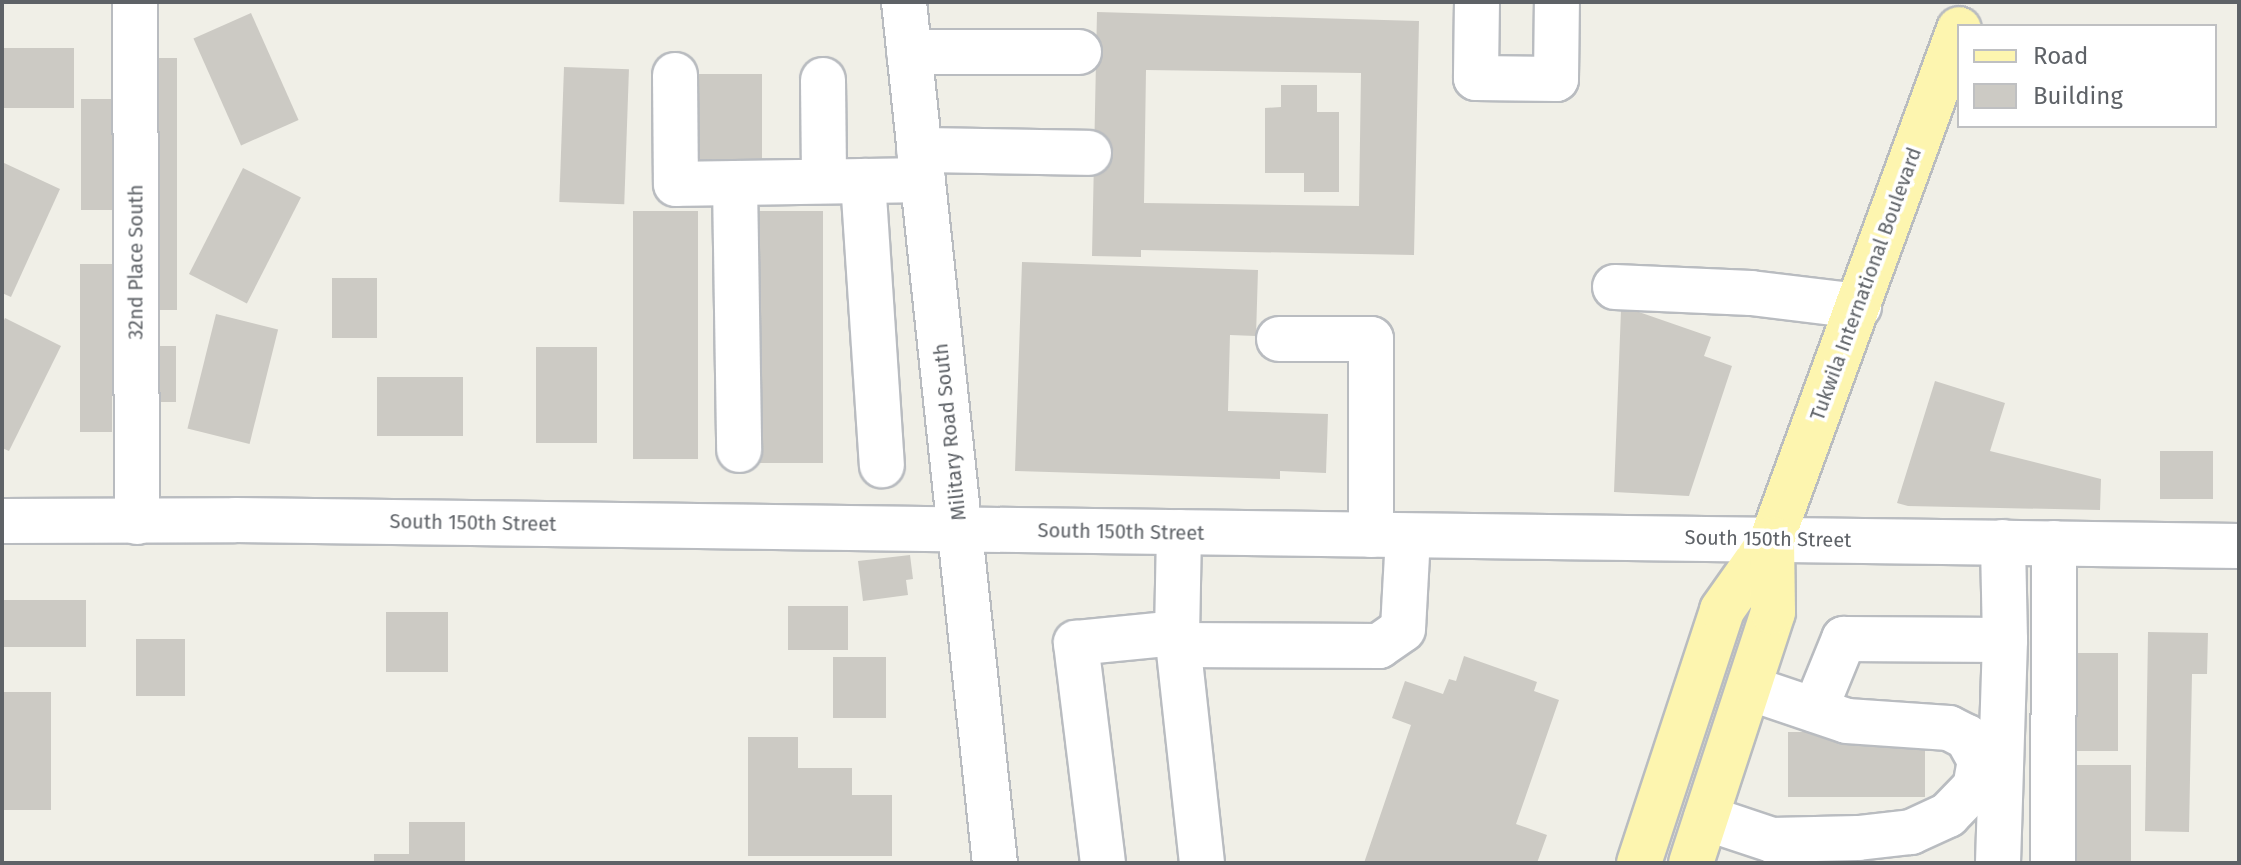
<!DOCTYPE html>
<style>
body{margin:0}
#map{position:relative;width:2241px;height:865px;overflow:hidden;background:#f0efe7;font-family:"Fira Sans",sans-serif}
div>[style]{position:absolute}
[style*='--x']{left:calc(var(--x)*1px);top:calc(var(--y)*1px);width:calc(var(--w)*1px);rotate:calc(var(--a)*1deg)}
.building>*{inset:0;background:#cccac4;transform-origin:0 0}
.roads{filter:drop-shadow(2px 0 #b9bcc0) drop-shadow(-2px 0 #b9bcc0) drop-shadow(0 2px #b9bcc0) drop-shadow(0 -2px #b9bcc0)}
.minor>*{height:44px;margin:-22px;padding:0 22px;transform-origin:22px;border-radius:22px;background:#fff}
.major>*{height:44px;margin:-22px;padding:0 22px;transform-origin:22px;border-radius:22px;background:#fdf5af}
span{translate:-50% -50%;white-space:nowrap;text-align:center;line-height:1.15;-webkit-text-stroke:7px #fff;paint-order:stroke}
.street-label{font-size:20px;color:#5e6267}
.frame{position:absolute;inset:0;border:4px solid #5e6267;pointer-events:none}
.legend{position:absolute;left:1957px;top:24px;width:260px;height:104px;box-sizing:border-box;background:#fff;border:2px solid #bfc0c2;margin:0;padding:10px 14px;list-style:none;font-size:24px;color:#5e6267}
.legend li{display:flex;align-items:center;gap:16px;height:40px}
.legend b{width:40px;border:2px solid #bfc0c2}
</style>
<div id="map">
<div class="building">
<i style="clip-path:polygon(evenodd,1097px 12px,1419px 21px,1414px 255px,1141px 250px,1141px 257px,1092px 256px,1097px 12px,1146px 70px,1361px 73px,1359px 206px,1144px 203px,1146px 70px)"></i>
<i style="left:251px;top:13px;width:117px;height:63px;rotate:66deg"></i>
<i style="left:2px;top:48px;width:72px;height:60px"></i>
<i style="left:145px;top:58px;width:32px;height:252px"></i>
<i style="left:564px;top:67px;width:65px;height:135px;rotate:2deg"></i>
<i style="left:697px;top:74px;width:65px;height:108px"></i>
<i style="clip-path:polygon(1281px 85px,1317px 85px,1317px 112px,1339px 112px,1339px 192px,1304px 192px,1304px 173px,1265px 173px,1265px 108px,1281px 107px)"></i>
<i style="left:81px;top:99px;width:32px;height:111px"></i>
<i style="clip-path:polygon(2px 162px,60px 189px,11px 297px,2px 293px)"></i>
<i style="left:243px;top:168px;width:65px;height:119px;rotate:27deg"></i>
<i style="left:633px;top:211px;width:65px;height:248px"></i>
<i style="left:757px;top:211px;width:66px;height:252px"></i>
<i style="clip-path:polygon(1022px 262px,1258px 270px,1256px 336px,1230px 335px,1228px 411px,1328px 414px,1326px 473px,1280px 471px,1280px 479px,1015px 471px)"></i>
<i style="left:80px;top:264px;width:32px;height:168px"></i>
<i style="left:332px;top:278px;width:45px;height:60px"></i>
<i style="clip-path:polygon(1621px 310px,1636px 311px,1711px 337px,1704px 356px,1732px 366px,1689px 496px,1614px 492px)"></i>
<i style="left:216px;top:314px;width:64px;height:118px;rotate:14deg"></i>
<i style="clip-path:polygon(5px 318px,61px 346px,9px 451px,2px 448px,2px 325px)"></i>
<i style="left:145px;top:346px;width:31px;height:56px"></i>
<i style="left:536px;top:347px;width:61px;height:96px"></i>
<i style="left:377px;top:377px;width:86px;height:59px"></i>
<i style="clip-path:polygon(1935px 381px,2005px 403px,1990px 451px,2101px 479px,2100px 510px,1908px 506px,1897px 503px)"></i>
<i style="left:2160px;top:451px;width:53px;height:48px"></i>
<i style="clip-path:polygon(910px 555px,913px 579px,906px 580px,908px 595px,863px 601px,858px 561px)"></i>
<i style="left:2px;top:600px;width:84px;height:47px"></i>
<i style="left:788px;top:606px;width:60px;height:44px"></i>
<i style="left:386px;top:612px;width:62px;height:60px"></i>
<i style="clip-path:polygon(2148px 632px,2208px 633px,2207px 674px,2192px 674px,2189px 832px,2145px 831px)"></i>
<i style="left:136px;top:639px;width:49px;height:57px"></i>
<i style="left:2071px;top:653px;width:47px;height:98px"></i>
<i style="clip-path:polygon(1464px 656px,1537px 682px,1534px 691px,1559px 700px,1516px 824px,1547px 835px,1537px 863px,1364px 863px,1411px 725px,1392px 718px,1405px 681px,1443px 694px,1449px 679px,1456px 681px)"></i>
<i style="left:833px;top:657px;width:53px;height:61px"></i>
<i style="left:4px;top:692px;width:47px;height:118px"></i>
<i style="left:1788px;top:732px;width:137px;height:65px"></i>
<i style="clip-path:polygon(748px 737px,798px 737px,798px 768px,852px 768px,852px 795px,892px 795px,892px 856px,748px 856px)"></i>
<i style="left:2076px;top:765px;width:55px;height:98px"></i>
<i style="clip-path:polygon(409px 822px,465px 822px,465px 863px,374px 863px,374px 854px,409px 854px)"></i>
</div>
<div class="roads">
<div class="minor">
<i style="--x:135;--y:2;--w:520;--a:89.78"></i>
<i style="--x:904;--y:2;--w:866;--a:83.97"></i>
<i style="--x:1477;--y:2;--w:76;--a:90.8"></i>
<i style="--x:1476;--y:78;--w:80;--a:0.7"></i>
<i style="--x:1556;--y:79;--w:77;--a:-89.3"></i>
<i style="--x:909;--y:52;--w:170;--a:0"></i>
<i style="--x:675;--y:75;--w:109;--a:89.5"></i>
<i style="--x:676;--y:184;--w:247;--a:-0.9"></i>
<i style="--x:823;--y:80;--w:101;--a:89.4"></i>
<i style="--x:919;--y:150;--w:170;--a:1"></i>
<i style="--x:863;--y:181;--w:285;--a:86.2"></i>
<i style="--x:735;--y:183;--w:267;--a:89.1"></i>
<i style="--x:1615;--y:287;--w:136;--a:2.5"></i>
<i style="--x:1751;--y:293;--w:109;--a:6.9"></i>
<i style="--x:1279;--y:339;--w:92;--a:0"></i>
<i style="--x:1371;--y:339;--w:196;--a:90"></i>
<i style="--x:2;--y:521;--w:233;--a:-0.2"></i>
<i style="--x:235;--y:520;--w:2004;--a:0.74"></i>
<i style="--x:1179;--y:532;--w:101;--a:91.1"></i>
<i style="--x:1177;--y:633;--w:231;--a:83.8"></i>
<i style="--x:1178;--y:645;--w:201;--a:0.3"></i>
<i style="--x:1379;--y:646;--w:29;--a:-35"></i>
<i style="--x:1403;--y:629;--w:93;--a:-86.9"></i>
<i style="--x:1749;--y:688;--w:103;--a:18.6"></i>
<i style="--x:1847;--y:721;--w:102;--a:3.9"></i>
<i style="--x:1949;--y:728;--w:20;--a:27"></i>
<i style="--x:1967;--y:737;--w:26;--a:61"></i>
<i style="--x:1980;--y:760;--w:27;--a:100"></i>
<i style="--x:1975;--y:787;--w:39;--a:134"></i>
<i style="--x:1948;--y:815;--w:41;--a:155.3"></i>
<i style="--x:1911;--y:832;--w:53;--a:173.5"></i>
<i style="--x:1858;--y:838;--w:86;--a:178.7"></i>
<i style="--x:1815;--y:710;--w:77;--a:-67.8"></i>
<i style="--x:1844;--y:639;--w:161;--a:0.4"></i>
<i style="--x:1706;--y:818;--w:70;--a:18.4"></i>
<i style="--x:1772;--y:840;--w:27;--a:10"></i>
<i style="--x:1103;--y:863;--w:222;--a:-97"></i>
<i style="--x:1076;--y:643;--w:101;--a:-5.7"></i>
<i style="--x:1998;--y:863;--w:223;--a:-88.2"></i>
<i style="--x:2005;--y:640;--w:98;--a:-91.2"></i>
<i style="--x:2053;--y:863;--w:320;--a:-89.8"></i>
</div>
<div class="major">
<i style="--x:1639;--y:863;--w:266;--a:-71.8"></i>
<i style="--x:1722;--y:610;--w:87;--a:-54.8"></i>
<i style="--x:1772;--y:539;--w:543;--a:-69.86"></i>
<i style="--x:1691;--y:863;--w:264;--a:-71.9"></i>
<i style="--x:1773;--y:612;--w:73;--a:-90.8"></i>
</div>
</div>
<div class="street-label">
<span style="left:136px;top:262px;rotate:-90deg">32nd Place South</span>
<span style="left:1866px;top:284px;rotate:-70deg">Tukwila International Boulevard</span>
<span style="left:950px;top:432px;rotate:-96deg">Military Road South</span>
<span style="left:473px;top:523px;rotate:1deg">South 150th Street</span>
<span style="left:1121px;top:532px;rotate:1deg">South 150th Street</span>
<span style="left:1768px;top:539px;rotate:1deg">South 150th Street</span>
</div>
<div class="frame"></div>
<ul class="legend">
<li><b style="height:10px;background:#fdf5af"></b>Road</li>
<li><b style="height:22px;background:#cccac4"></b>Building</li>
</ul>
</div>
